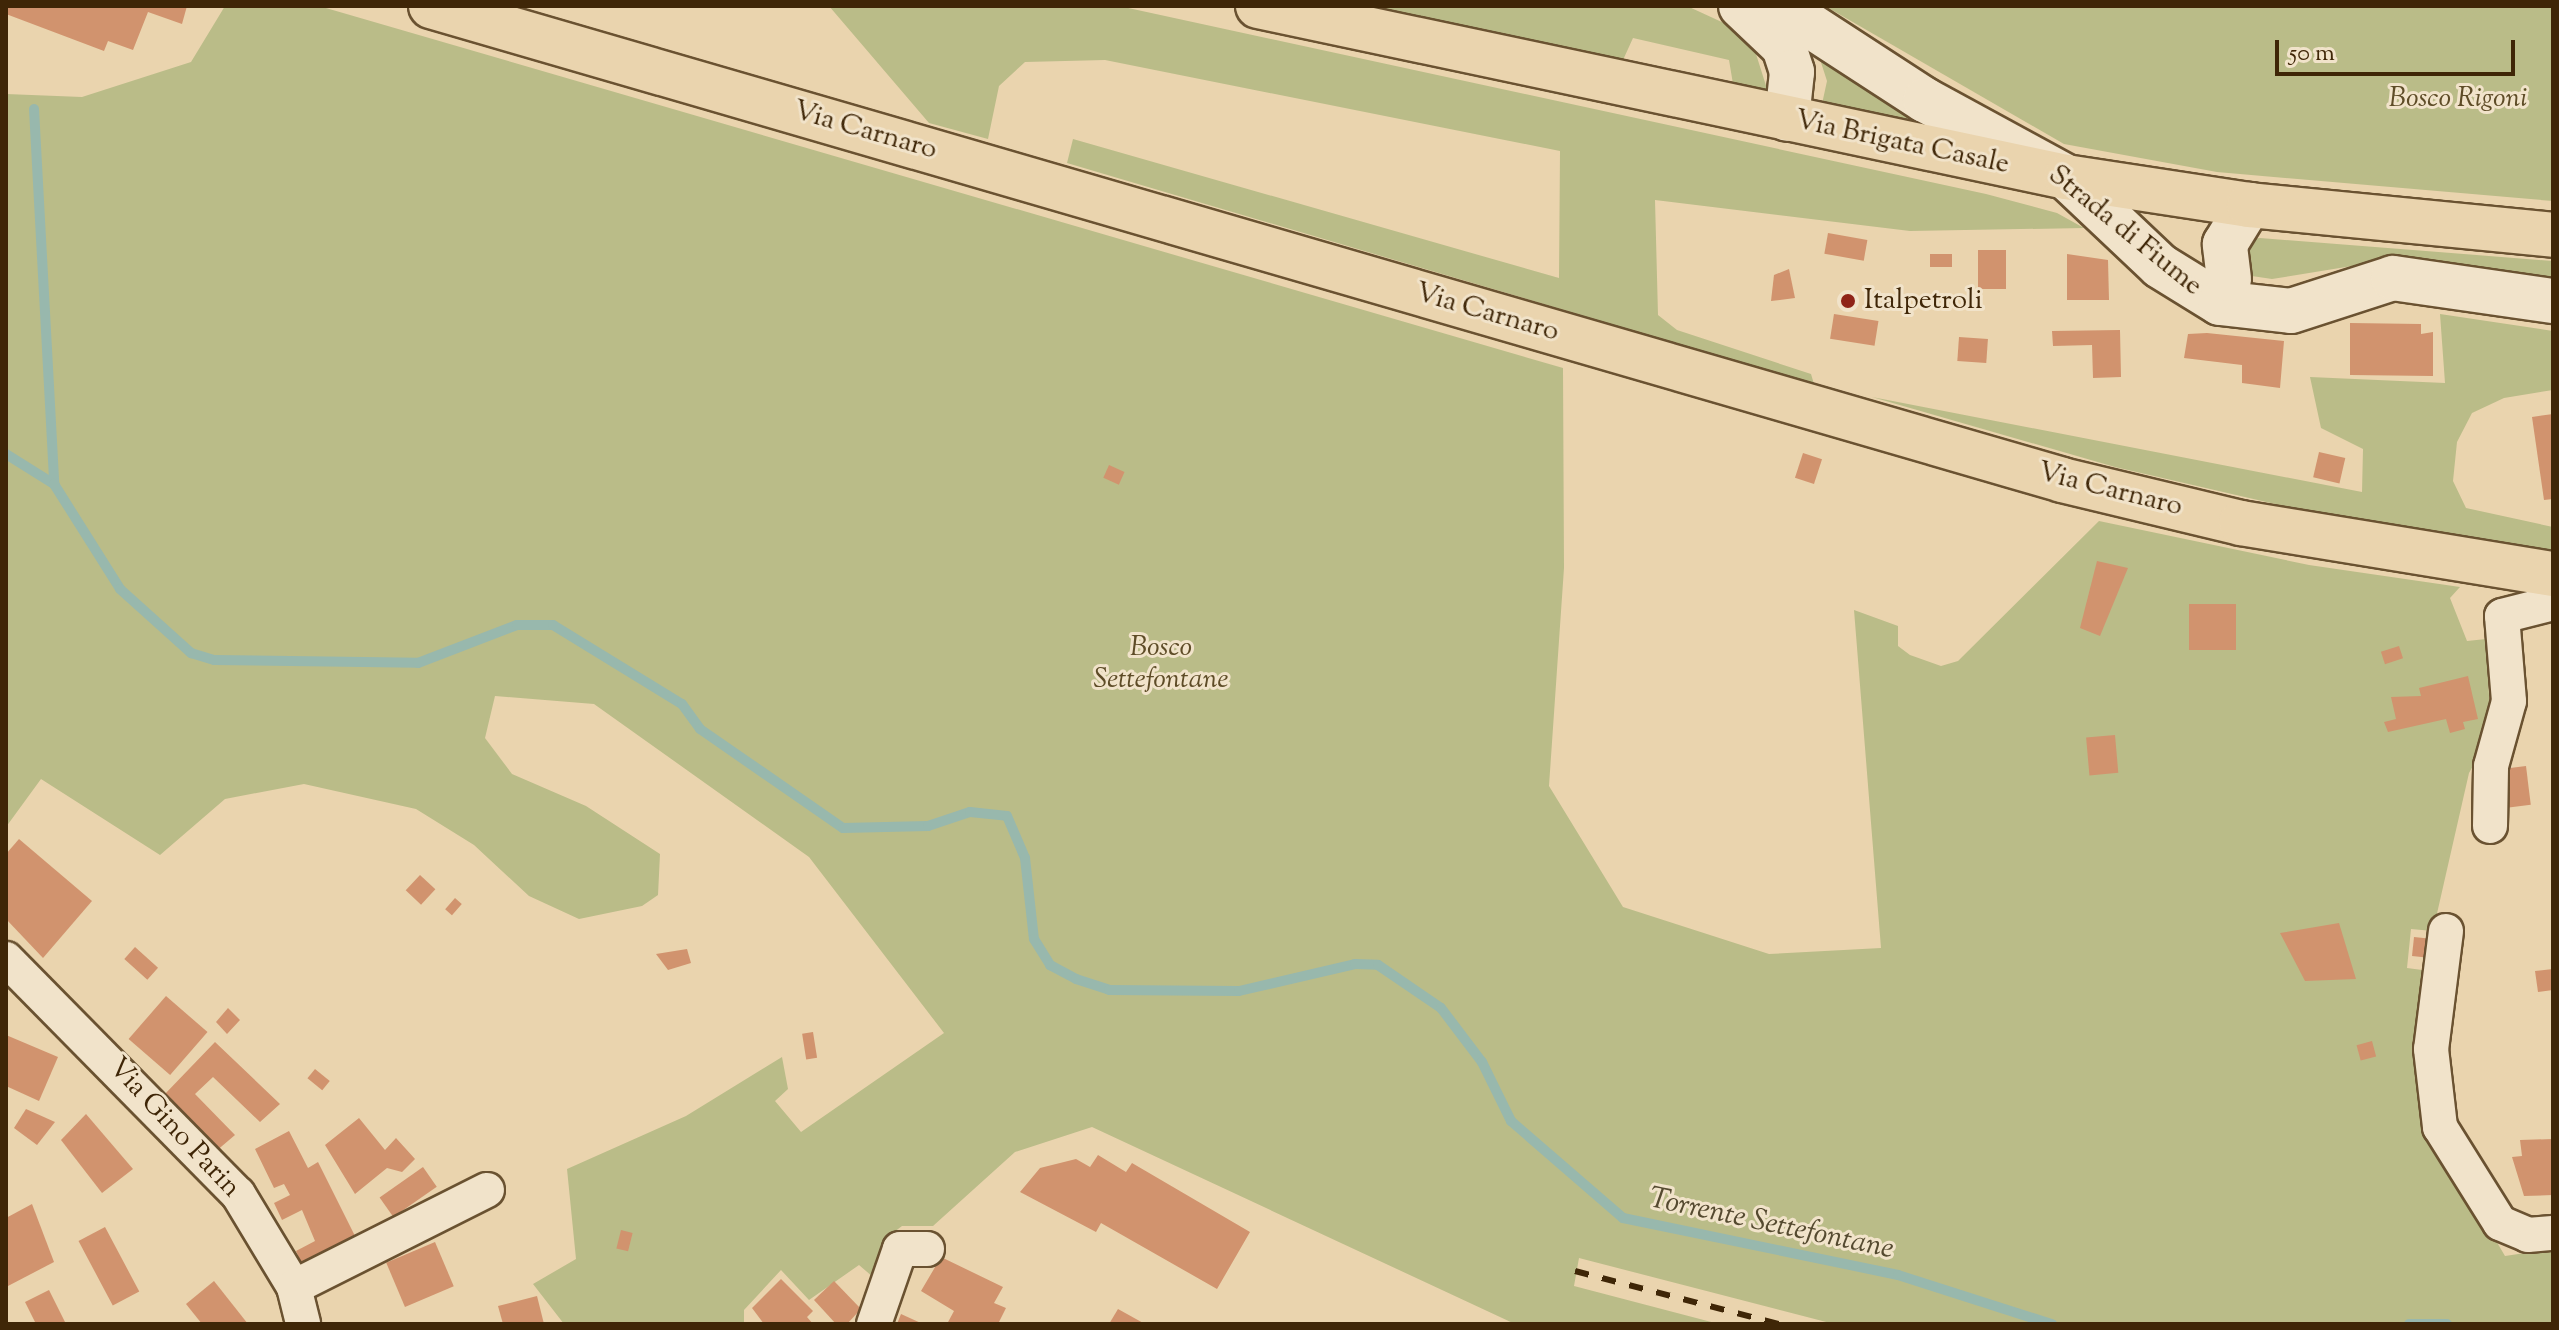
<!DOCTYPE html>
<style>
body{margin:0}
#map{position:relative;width:2559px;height:1330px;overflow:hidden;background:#ead4ae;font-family:"Sorts Mill Goudy",serif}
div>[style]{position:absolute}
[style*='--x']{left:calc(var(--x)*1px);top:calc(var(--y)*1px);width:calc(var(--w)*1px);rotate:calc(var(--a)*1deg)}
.green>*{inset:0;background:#babc88}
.stream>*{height:10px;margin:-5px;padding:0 5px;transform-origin:5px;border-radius:5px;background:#98b8ad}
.building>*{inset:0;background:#d1936e;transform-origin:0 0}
.roads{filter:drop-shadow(2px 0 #6a5231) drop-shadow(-2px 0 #6a5231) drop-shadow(0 2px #6a5231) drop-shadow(0 -2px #6a5231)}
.street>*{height:34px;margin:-17px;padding:0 17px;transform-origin:17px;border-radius:17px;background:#f1e3ca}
.secondary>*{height:44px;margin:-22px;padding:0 22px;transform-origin:22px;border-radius:22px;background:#f1e3ca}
.primary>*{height:44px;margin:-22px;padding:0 22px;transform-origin:22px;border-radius:22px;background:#ead4ae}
.rail>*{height:6px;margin-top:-3px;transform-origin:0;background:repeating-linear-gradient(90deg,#3f2607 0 14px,transparent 0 28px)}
.dots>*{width:22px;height:22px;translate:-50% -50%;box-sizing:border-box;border:4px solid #f1e3ca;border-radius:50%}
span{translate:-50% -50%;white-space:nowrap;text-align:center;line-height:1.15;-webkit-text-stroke:6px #f1e3ca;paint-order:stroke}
.park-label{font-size:28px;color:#5e4c27;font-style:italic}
.street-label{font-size:28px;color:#3f2607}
.poi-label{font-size:28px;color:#3f2607}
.left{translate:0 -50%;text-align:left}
.water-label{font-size:30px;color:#554a30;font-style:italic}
.frame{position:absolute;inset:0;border:8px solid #3f2607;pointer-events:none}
.scale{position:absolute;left:2275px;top:40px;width:240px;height:36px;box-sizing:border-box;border:4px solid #3f2607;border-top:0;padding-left:10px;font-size:24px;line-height:28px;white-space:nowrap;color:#3f2607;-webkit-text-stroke:6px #f1e3ca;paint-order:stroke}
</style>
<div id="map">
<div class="green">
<i style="clip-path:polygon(225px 6px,319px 6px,1563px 368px,1564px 568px,1549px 786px,1623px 907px,1769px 954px,1881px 948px,1854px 610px,1898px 626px,1898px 646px,1910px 655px,1941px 666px,1958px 661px,2099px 521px,2309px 565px,2460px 587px,2450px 598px,2467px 641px,2486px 639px,2491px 734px,2469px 773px,2433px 931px,2411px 929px,2407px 968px,2430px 971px,2439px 1144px,2505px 1256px,2553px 1249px,2553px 1324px,1834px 1324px,1579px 1258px,1574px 1286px,1719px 1324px,1515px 1324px,1092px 1127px,1015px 1152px,933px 1226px,902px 1226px,885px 1239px,873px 1277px,859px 1265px,809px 1300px,781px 1270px,744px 1310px,744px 1324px,564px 1324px,533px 1284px,576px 1259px,567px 1169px,686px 1116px,782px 1057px,788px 1089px,775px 1101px,801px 1132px,944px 1033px,809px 857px,594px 704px,495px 696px,485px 738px,512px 774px,586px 806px,660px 854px,658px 895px,642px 906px,579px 919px,529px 896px,474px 845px,416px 809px,304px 784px,225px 799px,160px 855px,41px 779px,6px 827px,6px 94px,82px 97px,191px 62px)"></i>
<i style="clip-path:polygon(829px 6px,1119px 6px,1986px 194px,2057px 213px,2084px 228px,1910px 231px,1655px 200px,1658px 315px,1677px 330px,1811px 374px,1814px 384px,1067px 163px,1073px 139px,1559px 278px,1560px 151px,1105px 60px,1025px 62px,999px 86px,988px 139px,929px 123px)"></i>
<i style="clip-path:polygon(1372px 6px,1687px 6px,1750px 35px,1768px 92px,1733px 84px,1729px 60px,1633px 38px,1623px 60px)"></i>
<i style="clip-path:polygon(1825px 6px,2553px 6px,2553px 201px,2217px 172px,2064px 144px)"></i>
<i style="clip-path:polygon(1817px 50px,1914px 117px,1913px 122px,1822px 104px,1827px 81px)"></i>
<i style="clip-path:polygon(2260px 238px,2553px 261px,2553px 282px,2401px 258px,2272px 279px,2245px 275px,2245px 240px)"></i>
<i style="clip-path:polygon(2440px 314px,2553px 331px,2553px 390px,2504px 398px,2472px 413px,2457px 442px,2453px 481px,2466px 508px,2553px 527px,2553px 551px,2314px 513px,2115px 467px,1872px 397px,2362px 492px,2363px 449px,2321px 428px,2310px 377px,2445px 383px)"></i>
</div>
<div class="stream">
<i style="--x:34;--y:109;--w:376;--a:86.9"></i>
<i style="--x:6;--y:454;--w:57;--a:32"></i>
<i style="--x:54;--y:484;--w:124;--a:57.8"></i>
<i style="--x:120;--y:589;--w:96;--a:42"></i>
<i style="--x:191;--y:653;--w:24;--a:17"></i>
<i style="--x:214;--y:660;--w:204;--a:0.8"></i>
<i style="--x:418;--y:663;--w:106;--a:-21"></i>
<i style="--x:517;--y:625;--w:36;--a:0"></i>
<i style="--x:553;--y:625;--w:151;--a:31.5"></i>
<i style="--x:682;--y:704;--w:31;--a:54"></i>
<i style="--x:700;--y:729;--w:174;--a:34.7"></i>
<i style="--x:843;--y:828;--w:85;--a:-1.3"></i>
<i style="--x:928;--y:826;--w:44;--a:-18.4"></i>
<i style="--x:970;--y:812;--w:37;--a:6"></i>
<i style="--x:1007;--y:816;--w:46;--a:66.8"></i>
<i style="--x:1025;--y:858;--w:81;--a:83.7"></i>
<i style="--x:1034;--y:939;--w:31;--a:58"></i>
<i style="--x:1050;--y:965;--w:30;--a:28"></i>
<i style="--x:1076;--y:979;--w:35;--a:18"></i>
<i style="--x:1109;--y:990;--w:130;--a:0.4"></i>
<i style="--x:1239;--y:991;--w:119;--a:-13.1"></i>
<i style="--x:1355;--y:964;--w:23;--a:2"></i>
<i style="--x:1378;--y:965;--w:76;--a:34.3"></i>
<i style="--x:1441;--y:1008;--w:68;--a:52.8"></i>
<i style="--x:1482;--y:1062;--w:66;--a:63.8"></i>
<i style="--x:1511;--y:1121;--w:148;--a:40.9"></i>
<i style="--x:1623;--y:1218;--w:281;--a:11.7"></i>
<i style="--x:1898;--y:1275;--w:162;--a:17.7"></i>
<i style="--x:2409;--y:1324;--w:38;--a:0"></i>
</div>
<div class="building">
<i style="clip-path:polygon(6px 6px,187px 6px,182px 24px,148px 12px,133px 50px,108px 41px,104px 51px,6px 14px)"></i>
<i style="left:1828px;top:233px;width:40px;height:21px;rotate:10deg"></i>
<i style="left:1978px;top:250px;width:28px;height:39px"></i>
<i style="left:1930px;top:254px;width:22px;height:13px"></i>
<i style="clip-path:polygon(2067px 254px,2108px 260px,2109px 300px,2067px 300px)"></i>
<i style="clip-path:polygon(1789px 269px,1795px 298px,1771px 301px,1774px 275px)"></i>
<i style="left:1834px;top:314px;width:45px;height:25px;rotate:9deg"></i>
<i style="clip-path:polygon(2350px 323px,2421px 324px,2421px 334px,2433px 332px,2433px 376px,2350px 375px)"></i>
<i style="clip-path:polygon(2120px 330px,2121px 377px,2093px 378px,2092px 345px,2053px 346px,2052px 331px)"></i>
<i style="clip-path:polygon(2207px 333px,2284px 341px,2280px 388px,2242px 383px,2242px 365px,2184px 358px,2188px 334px)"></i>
<i style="left:1959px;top:337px;width:29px;height:24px;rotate:4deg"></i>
<i style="clip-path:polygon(2553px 414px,2553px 499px,2544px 500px,2532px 417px)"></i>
<i style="left:2319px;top:452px;width:27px;height:26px;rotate:13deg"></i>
<i style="left:1803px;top:453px;width:20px;height:26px;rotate:18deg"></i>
<i style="left:1109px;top:465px;width:17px;height:14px;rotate:24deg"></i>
<i style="clip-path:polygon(2097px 561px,2128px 568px,2100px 636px,2080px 628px)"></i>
<i style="left:2189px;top:604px;width:47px;height:46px"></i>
<i style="left:2399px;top:646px;width:13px;height:19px;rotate:72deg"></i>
<i style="clip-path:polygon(2468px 676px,2478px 719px,2463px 722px,2465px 729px,2450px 733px,2446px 719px,2388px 732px,2384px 722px,2396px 719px,2391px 697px,2421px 696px,2419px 688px)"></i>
<i style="left:2115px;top:735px;width:38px;height:29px;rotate:85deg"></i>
<i style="left:2526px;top:766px;width:39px;height:26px;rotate:83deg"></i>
<i style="clip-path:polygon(19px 839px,92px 901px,43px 958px,6px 919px,6px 854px)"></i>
<i style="left:420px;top:875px;width:21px;height:21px;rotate:43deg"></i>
<i style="left:455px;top:898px;width:9px;height:15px;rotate:41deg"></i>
<i style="clip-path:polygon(2339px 923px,2356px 979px,2305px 981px,2280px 933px)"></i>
<i style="left:2414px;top:937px;width:19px;height:19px;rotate:6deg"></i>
<i style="left:135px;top:947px;width:31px;height:16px;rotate:42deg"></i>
<i style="clip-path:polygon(687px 949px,691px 963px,668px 970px,656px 954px)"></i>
<i style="clip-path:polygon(2553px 969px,2553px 990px,2538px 992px,2535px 971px)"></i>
<i style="left:166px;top:996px;width:55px;height:57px;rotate:41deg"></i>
<i style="clip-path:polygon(228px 1008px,240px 1020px,227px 1034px,216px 1022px)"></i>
<i style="left:813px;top:1032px;width:26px;height:11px;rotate:81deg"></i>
<i style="clip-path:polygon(6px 1035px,58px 1057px,39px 1101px,6px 1086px)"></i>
<i style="left:2372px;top:1041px;width:16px;height:16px;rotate:75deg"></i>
<i style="clip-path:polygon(215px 1042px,280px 1104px,260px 1122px,213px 1077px,195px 1094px,235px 1135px,215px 1152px,164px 1095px)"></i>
<i style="left:315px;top:1069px;width:19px;height:12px;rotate:39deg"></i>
<i style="clip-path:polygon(26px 1109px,55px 1122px,37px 1145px,14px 1128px)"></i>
<i style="clip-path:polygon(86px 1114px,133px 1169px,102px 1193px,61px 1140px)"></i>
<i style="clip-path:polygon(359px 1118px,385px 1150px,396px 1138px,415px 1159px,402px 1172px,387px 1168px,355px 1194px,325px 1145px)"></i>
<i style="clip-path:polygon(289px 1131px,308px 1168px,318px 1162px,359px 1244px,306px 1273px,296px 1251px,315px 1241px,302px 1210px,282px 1220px,274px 1203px,290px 1195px,284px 1184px,274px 1188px,255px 1149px)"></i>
<i style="clip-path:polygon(2553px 1139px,2553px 1195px,2524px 1196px,2512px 1157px,2522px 1156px,2520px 1140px)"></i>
<i style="clip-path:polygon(1098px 1155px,1126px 1172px,1132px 1163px,1250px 1232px,1217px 1289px,1101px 1223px,1096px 1232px,1020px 1192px,1040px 1168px,1076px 1159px,1090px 1167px)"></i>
<i style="left:423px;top:1167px;width:24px;height:53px;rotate:55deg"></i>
<i style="clip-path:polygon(32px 1204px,54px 1262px,8px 1286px,6px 1218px)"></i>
<i style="left:105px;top:1227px;width:73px;height:30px;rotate:62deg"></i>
<i style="left:621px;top:1230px;width:12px;height:19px;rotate:14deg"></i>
<i style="left:435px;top:1242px;width:48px;height:53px;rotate:67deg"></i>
<i style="clip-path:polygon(941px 1257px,1003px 1287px,994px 1303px,1006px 1308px,998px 1324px,947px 1324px,954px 1311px,921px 1291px)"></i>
<i style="clip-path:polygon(781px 1279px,813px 1311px,807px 1317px,813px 1324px,764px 1324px,752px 1308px)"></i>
<i style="clip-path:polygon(214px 1281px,248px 1324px,202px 1324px,186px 1304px)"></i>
<i style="clip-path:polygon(834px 1281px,861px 1309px,847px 1324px,836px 1324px,814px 1300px)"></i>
<i style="clip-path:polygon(49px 1290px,66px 1324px,36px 1324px,25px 1302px)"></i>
<i style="clip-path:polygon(537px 1296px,544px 1324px,503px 1324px,498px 1306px)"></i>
<i style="clip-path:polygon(1118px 1309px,1145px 1324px,1109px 1324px)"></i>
<i style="clip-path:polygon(901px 1314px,923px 1324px,897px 1324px)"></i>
</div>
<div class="roads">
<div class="street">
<i style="--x:2490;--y:826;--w:60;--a:-89"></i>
<i style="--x:2491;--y:766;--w:67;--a:-74.5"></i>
<i style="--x:2509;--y:701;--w:85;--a:-94.7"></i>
<i style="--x:2502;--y:616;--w:53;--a:-14.3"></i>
<i style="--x:2446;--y:931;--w:119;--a:97.2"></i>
<i style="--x:2431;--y:1049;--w:79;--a:83.4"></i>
<i style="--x:2440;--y:1127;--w:113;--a:58"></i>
<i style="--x:2500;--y:1223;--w:30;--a:23"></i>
<i style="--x:2528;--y:1235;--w:25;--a:-5"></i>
<i style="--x:6;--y:959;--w:330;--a:45.4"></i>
<i style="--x:238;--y:1194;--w:109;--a:58.9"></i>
<i style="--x:294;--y:1287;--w:38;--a:76"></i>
<i style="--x:294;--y:1287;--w:216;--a:-26.7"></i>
<i style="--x:874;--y:1324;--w:79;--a:-70.9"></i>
<i style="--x:900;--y:1249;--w:27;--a:0"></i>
</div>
<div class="secondary">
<i style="--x:1741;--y:6;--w:59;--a:43.6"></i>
<i style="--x:1784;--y:47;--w:26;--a:72"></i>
<i style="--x:1792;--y:72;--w:47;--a:96.1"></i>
<i style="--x:1780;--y:6;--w:173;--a:33"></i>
<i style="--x:1925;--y:100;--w:161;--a:28.6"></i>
<i style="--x:2066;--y:177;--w:129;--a:43.4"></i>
<i style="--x:2160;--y:266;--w:70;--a:31.7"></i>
<i style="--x:2220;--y:303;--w:71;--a:6.4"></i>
<i style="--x:2291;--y:311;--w:107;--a:-17.9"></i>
<i style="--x:2393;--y:278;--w:162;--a:8.2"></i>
<i style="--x:2229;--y:279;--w:35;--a:-97"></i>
<i style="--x:2225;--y:244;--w:46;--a:-58.4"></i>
</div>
<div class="primary">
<i style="--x:431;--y:6;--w:1698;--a:16.2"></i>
<i style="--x:2062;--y:480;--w:184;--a:13.5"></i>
<i style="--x:2241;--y:523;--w:316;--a:9.3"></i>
<i style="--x:1258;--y:6;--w:826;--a:11.95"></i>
<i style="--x:2066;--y:177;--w:185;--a:8.7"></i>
<i style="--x:2249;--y:205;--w:305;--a:5.6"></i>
</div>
</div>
<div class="rail">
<i style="--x:1575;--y:1271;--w:211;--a:14.6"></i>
</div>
<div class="dots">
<i style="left:1848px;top:301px;background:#8f2418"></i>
</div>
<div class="park-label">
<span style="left:2458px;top:99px">Bosco Rigoni</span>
<span style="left:1161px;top:664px">Bosco<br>Settefontane</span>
</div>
<div class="street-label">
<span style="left:865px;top:131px;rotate:16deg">Via Carnaro</span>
<span style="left:1902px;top:143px;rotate:12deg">Via Brigata Casale</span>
<span style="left:2125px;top:231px;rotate:39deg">Strada di Fiume</span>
<span style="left:1487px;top:313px;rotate:16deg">Via Carnaro</span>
<span style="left:2110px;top:490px;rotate:14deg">Via Carnaro</span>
<span style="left:174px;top:1128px;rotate:47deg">Via Gino Parin</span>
</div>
<div class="poi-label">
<span class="left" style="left:1864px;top:301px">Italpetroli</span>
</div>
<div class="water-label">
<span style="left:1771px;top:1225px;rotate:12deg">Torrente Settefontane</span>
</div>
<div class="frame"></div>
<div class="scale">50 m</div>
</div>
